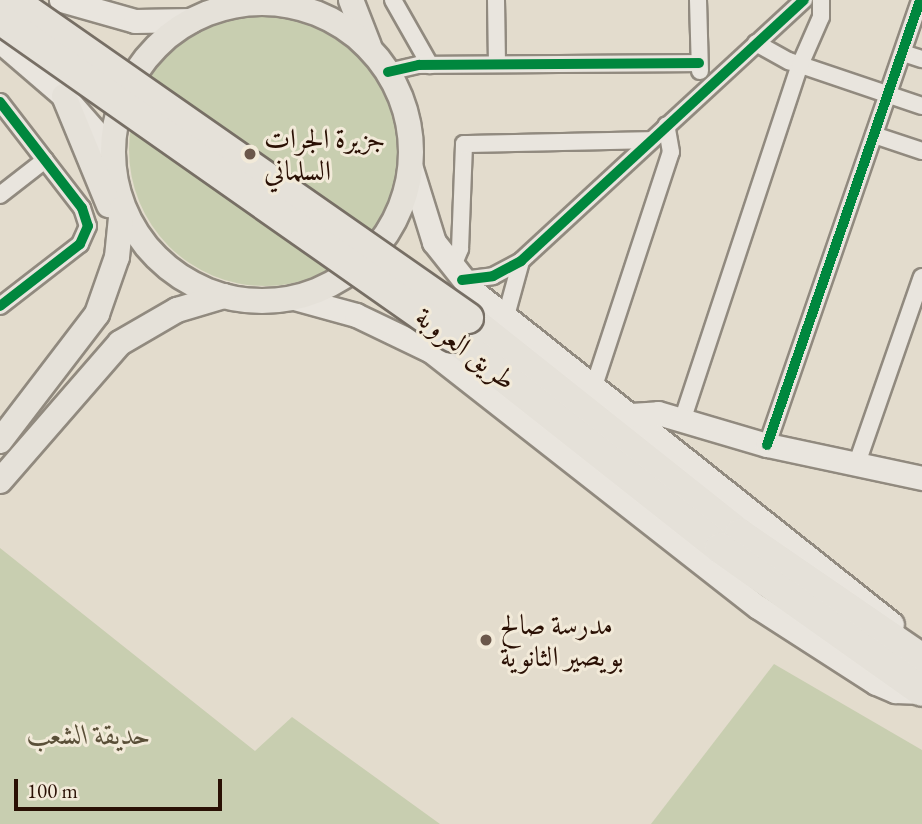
<!DOCTYPE html>
<meta charset="utf-8">
<style>
body{margin:0}
#map{position:relative;width:922px;height:824px;overflow:hidden;background:#e3dccd;font-family:"EB Garamond",Amiri,serif}
div>[style]{position:absolute}
[style*='--x']{left:calc(var(--x)*1px);top:calc(var(--y)*1px);width:calc(var(--w)*1px);rotate:calc(var(--a)*1deg)}
.green>*{inset:0;background:#c8ceb0}
.round{border-radius:50%}
.roads{filter:drop-shadow(2px 0 #918a7f) drop-shadow(-2px 0 #918a7f) drop-shadow(0 2px #918a7f) drop-shadow(0 -2px #918a7f)}
.street>*{height:16px;margin:-8px;padding:0 8px;transform-origin:8px;border-radius:8px;background:#e9e5de}
.secondary>*{height:23px;margin:-11.5px;padding:0 11.5px;transform-origin:11.5px;border-radius:11.5px;background:#e9e5de}
.primary>*{height:24px;margin:-12px;padding:0 12px;transform-origin:12px;border-radius:12px;background:#e5e1d9}
.primary>.ring{margin:-12px;padding:0;box-sizing:content-box;background:none;border:24px solid #e5e1d9;border-radius:50%}
.highway>*{height:30px;margin:-15px;padding:0 15px;transform-origin:15px;border-radius:15px;background:#e5e1d9}
.bridges{filter:drop-shadow(2px 0 #776f65) drop-shadow(-2px 0 #776f65) drop-shadow(0 2px #776f65) drop-shadow(0 -2px #776f65)}
.highway-bridge>*{height:30px;margin:-15px;padding:0 15px;transform-origin:15px;border-radius:15px;background:#e5e1d9}
.cycleway>*{height:10px;margin:-5px;padding:0 5px;transform-origin:5px;border-radius:5px;background:#00873e}
.dots>*{width:19px;height:19px;translate:-50% -50%;box-sizing:border-box;border:4px solid #f2ead9;border-radius:50%}
span{translate:-50% -50%;white-space:nowrap;text-align:center;line-height:1.15;-webkit-text-stroke:6px #f2ead9;paint-order:stroke}
.poi-label{font-size:28px;color:#2a1004}
.left{translate:0 -50%;text-align:left}
.street-label{font-size:28px;color:#2a1004}
.park-label{font-size:28px;color:#5a4f38;font-style:italic}
.scale{position:absolute;left:14px;top:779px;width:208px;height:32px;box-sizing:border-box;border:4px solid #2a1004;border-top:0;padding-left:9px;font-size:21px;line-height:24px;white-space:nowrap;color:#2a1004;-webkit-text-stroke:5px #f2ead9;paint-order:stroke}
</style>
<div id="map">
<div class="green">
<i class="round" style="left:129px;top:14px;width:272px;height:272px"></i>
<i style="clip-path:polygon(0 548px,255px 751px,292px 717px,440px 824px,0 824px)"></i>
<i style="clip-path:polygon(774px 664px,922px 750px,922px 824px,651px 824px)"></i>
</div>
<div class="roads">
<div class="street">
<i style="--x:393;--y:0;--w:75;--a:60.4"></i>
<i style="--x:496;--y:0;--w:64;--a:89.1"></i>
<i style="--x:698;--y:0;--w:71;--a:88.4"></i>
<i style="--x:756;--y:43;--w:38;--a:29"></i>
<i style="--x:789;--y:61;--w:140;--a:18.7"></i>
<i style="--x:903;--y:53;--w:20;--a:18"></i>
<i style="--x:388;--y:72;--w:32;--a:-13"></i>
<i style="--x:419;--y:65;--w:280;--a:-0.4"></i>
<i style="--x:0;--y:102;--w:134;--a:52.3"></i>
<i style="--x:82;--y:208;--w:19;--a:72"></i>
<i style="--x:88;--y:226;--w:20;--a:114"></i>
<i style="--x:80;--y:244;--w:101;--a:142.2"></i>
<i style="--x:874;--y:135;--w:51;--a:18.4"></i>
<i style="--x:0;--y:195;--w:57;--a:-37.9"></i>
<i style="--x:452;--y:268;--w:21;--a:-67"></i>
<i style="--x:460;--y:249;--w:105;--a:-87.8"></i>
<i style="--x:464;--y:144;--w:185;--a:-1.2"></i>
<i style="--x:462;--y:280;--w:31;--a:-7"></i>
<i style="--x:493;--y:276;--w:32;--a:-28"></i>
<i style="--x:521;--y:261;--w:385;--a:-42.7"></i>
<i style="--x:506;--y:316;--w:57;--a:-74.7"></i>
<i style="--x:594;--y:386;--w:246;--a:-71.8"></i>
<i style="--x:671;--y:152;--w:27;--a:-100"></i>
<i style="--x:682;--y:421;--w:375;--a:-71.7"></i>
<i style="--x:800;--y:65;--w:52;--a:-66.4"></i>
<i style="--x:821;--y:17;--w:17;--a:-90"></i>
<i style="--x:767;--y:445;--w:471;--a:-71"></i>
<i style="--x:856;--y:466;--w:200;--a:-70.8"></i>
</div>
<div class="secondary">
<i style="--x:61;--y:0;--w:77;--a:15.8"></i>
<i style="--x:135;--y:21;--w:57;--a:-1"></i>
<i style="--x:0;--y:41;--w:84;--a:40.7"></i>
<i style="--x:64;--y:96;--w:74;--a:48.8"></i>
<i style="--x:410;--y:165;--w:81;--a:72.7"></i>
<i style="--x:434;--y:242;--w:63;--a:51.5"></i>
<i style="--x:473;--y:291;--w:535;--a:38.48"></i>
<i style="--x:294;--y:298;--w:64;--a:15.3"></i>
<i style="--x:356;--y:315;--w:83;--a:25.6"></i>
<i style="--x:431;--y:351;--w:415;--a:38.1"></i>
<i style="--x:758;--y:607;--w:140;--a:32.8"></i>
<i style="--x:876;--y:683;--w:21;--a:23"></i>
<i style="--x:895;--y:691;--w:27;--a:2"></i>
<i style="--x:631;--y:415;--w:27;--a:-4"></i>
<i style="--x:658;--y:413;--w:114;--a:16.4"></i>
<i style="--x:767;--y:445;--w:158;--a:12"></i>
</div>
<div class="primary">
<i style="--x:351;--y:0;--w:49;--a:68.6"></i>
<i class="ring" style="left:113px;top:3px;width:274px;height:274px"></i>
<i style="--x:64;--y:96;--w:118;--a:67.6"></i>
<i style="--x:0;--y:441;--w:160;--a:-52.6"></i>
<i style="--x:97;--y:314;--w:60;--a:-70.7"></i>
<i style="--x:117;--y:257;--w:49;--a:-84.2"></i>
<i style="--x:0;--y:481;--w:183;--a:-49"></i>
<i style="--x:120;--y:343;--w:66;--a:-30.1"></i>
<i style="--x:177;--y:310;--w:49;--a:-16.6"></i>
</div>
<div class="highway">
<i style="--x:468;--y:318;--w:347;--a:38.5"></i>
<i style="--x:740;--y:534;--w:221;--a:34.5"></i>
<i style="--x:453;--y:337;--w:340;--a:38.3"></i>
<i style="--x:720;--y:548;--w:247;--a:35.3"></i>
</div>
</div>
<div class="bridges">
<div class="highway-bridge">
<i style="--x:12;--y:0;--w:556;--a:34.89"></i>
<i style="--x:0;--y:19;--w:553;--a:35.07"></i>
</div>
</div>
<div class="cycleway">
<i style="--x:388;--y:72;--w:32;--a:-13"></i>
<i style="--x:419;--y:65;--w:280;--a:-0.4"></i>
<i style="--x:0;--y:102;--w:134;--a:52.3"></i>
<i style="--x:82;--y:208;--w:19;--a:72"></i>
<i style="--x:88;--y:226;--w:20;--a:114"></i>
<i style="--x:80;--y:244;--w:101;--a:142.2"></i>
<i style="--x:462;--y:280;--w:31;--a:-7"></i>
<i style="--x:493;--y:276;--w:32;--a:-28"></i>
<i style="--x:521;--y:261;--w:385;--a:-42.7"></i>
<i style="--x:767;--y:445;--w:471;--a:-71"></i>
</div>
<div class="dots">
<i style="left:250px;top:154px;background:#6b574a"></i>
<i style="left:486px;top:640px;background:#6b574a"></i>
</div>
<div class="poi-label">
<span class="left" style="left:264px;top:154px">جزيرة الجرات<br>السلماني</span>
<span class="left" style="left:500px;top:640px">مدرسة صالح<br>بويصير الثانوية</span>
</div>
<div class="street-label">
<span style="left:466px;top:348px;rotate:37deg">طريق العروبة</span>
</div>
<div class="park-label">
<span style="left:89px;top:734px">حديقة الشعب</span>
</div>
<div class="scale">100 m</div>
</div>
